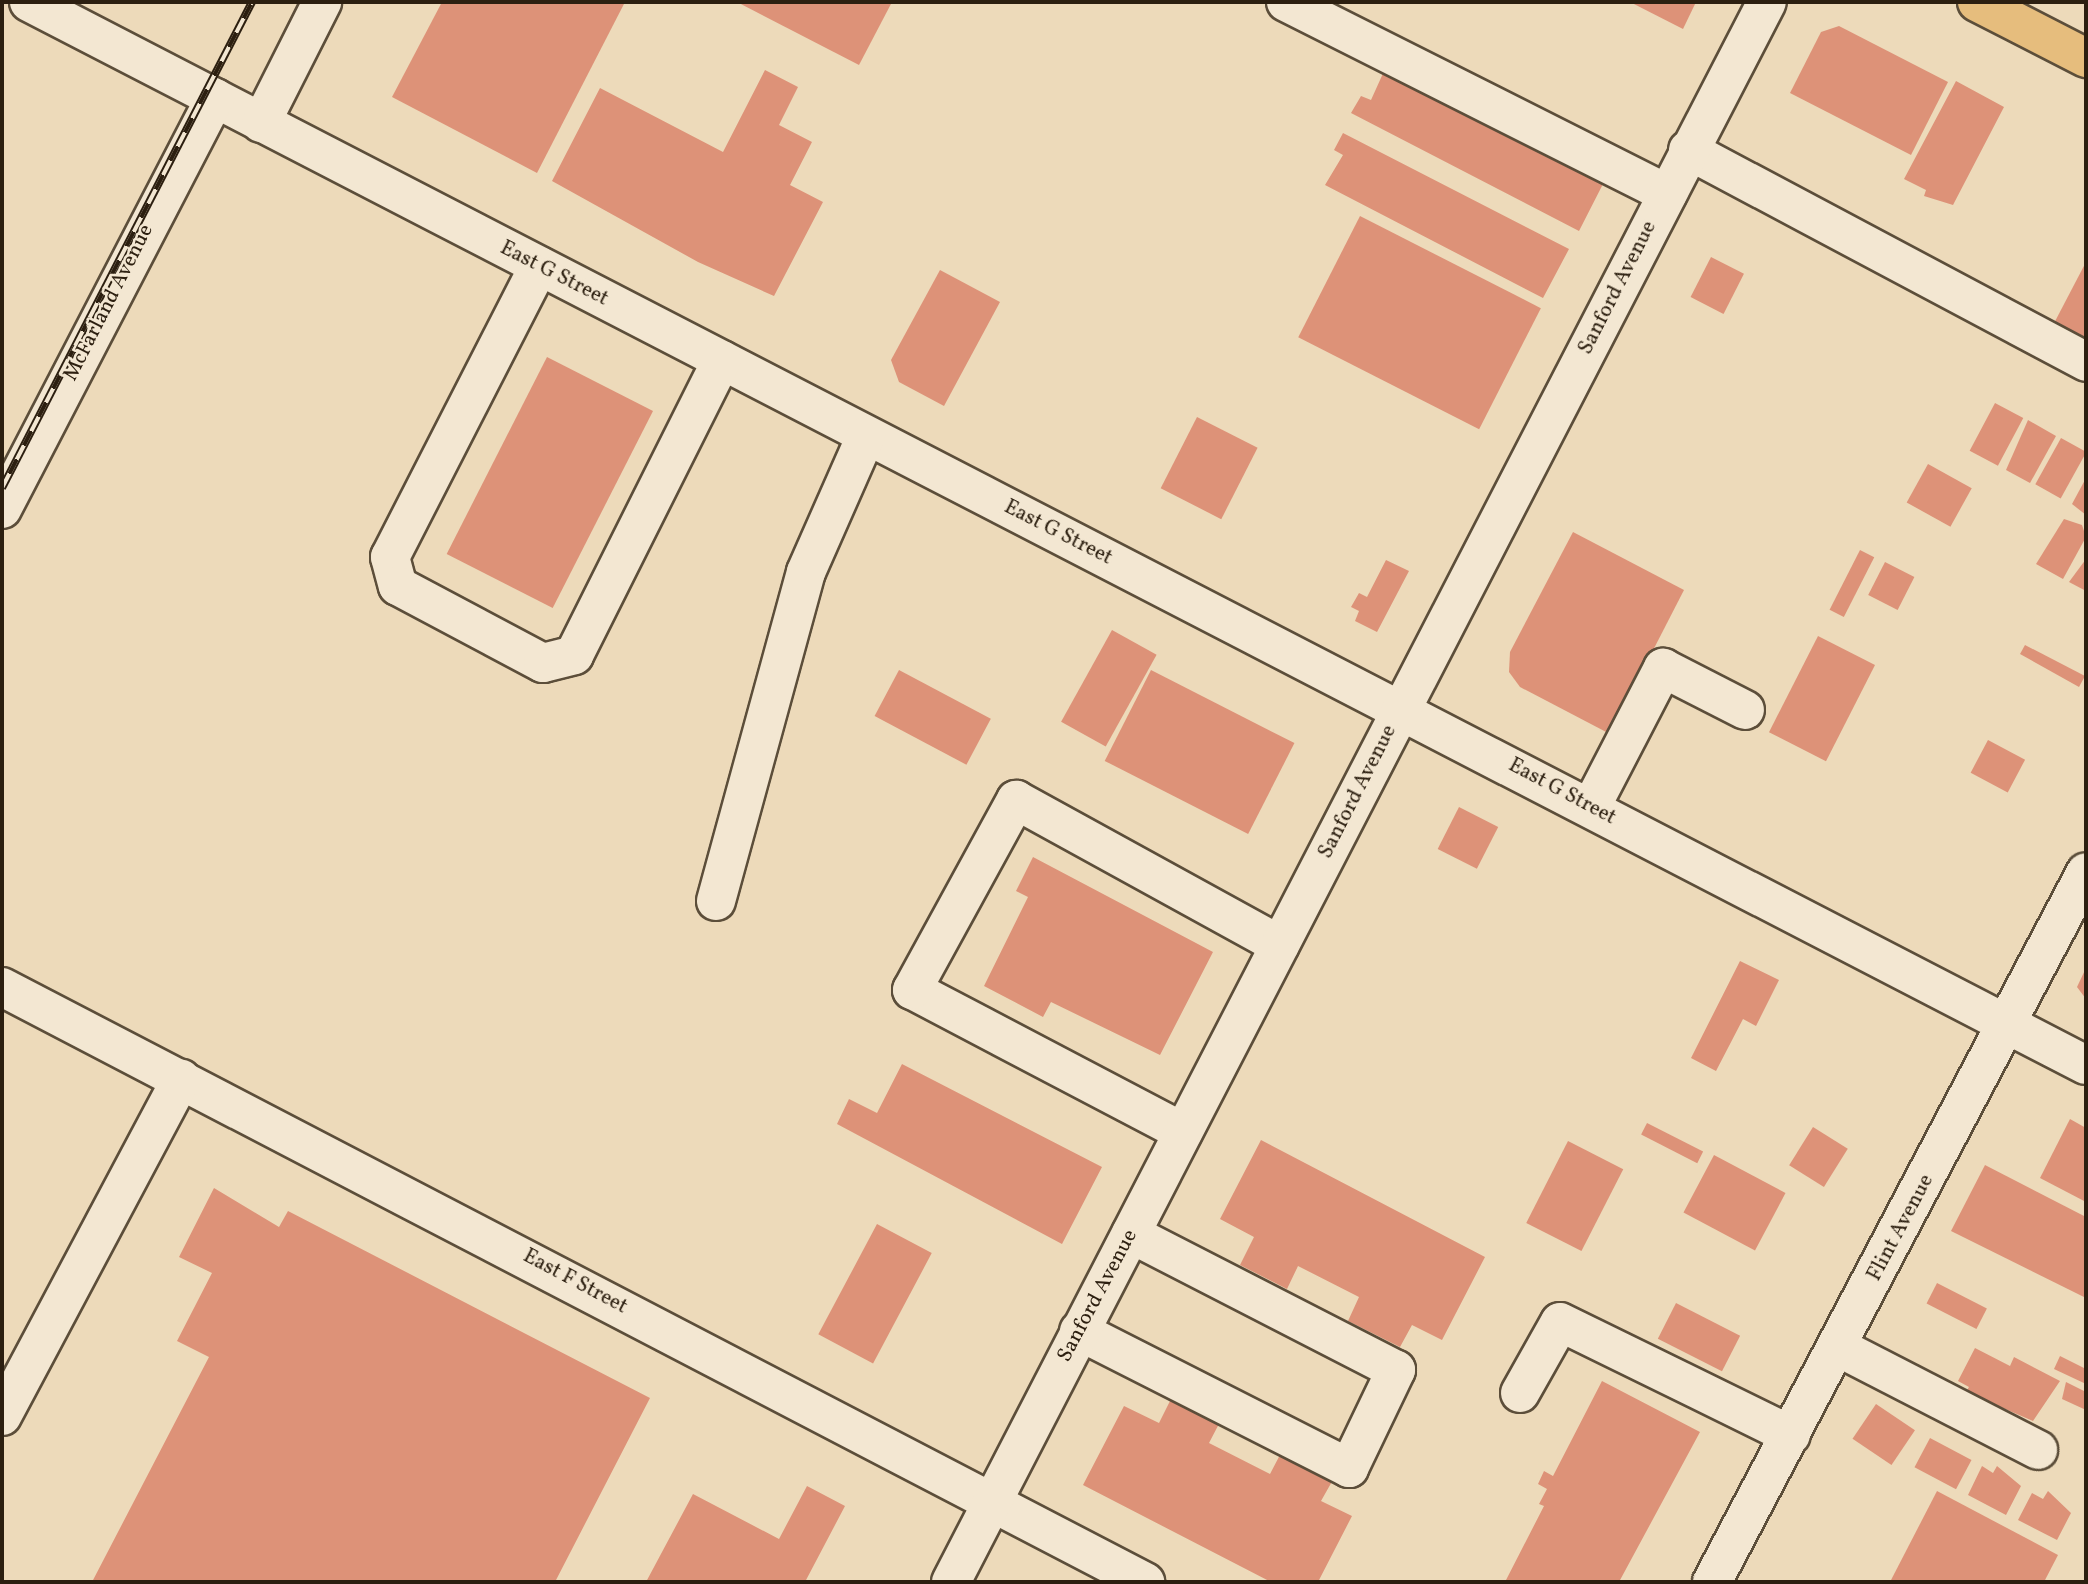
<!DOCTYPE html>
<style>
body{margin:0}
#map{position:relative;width:2088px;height:1584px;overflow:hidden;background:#eddaba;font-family:Vollkorn,serif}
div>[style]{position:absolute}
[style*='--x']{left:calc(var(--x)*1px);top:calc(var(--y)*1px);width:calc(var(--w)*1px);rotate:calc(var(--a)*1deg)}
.building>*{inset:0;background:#dd9278;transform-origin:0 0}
.roads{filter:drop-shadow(2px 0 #5c4e3a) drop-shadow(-2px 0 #5c4e3a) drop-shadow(0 2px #5c4e3a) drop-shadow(0 -2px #5c4e3a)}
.minor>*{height:38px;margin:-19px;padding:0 19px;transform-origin:19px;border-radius:19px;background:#f3e7d2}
.major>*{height:38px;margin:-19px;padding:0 19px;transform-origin:19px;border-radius:19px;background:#e6bd7d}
.rail>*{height:8px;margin-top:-4px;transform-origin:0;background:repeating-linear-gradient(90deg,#f3e7d2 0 16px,#2c1f10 0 32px);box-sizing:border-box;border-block:2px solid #2c1f10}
span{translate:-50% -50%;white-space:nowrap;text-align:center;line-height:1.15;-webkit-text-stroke:5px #f3e7d2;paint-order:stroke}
.street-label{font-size:21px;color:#2c1f10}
.frame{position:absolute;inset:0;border:4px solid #2c1f10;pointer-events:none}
</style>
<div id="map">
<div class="building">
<i style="clip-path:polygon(442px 2px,625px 2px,537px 173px,392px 97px)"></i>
<i style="clip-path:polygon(737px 2px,892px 2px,859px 65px)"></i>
<i style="clip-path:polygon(1630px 2px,1696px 2px,1683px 29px)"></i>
<i style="clip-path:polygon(1839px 26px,1948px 82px,1911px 155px,1790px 93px,1821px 32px)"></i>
<i style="clip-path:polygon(1385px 69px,1604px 182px,1579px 231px,1351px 113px,1361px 96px,1371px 100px)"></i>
<i style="clip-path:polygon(765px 70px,798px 87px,779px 125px,812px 142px,790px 185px,823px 202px,774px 296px,698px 262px,552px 181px,600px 88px,723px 152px)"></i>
<i style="clip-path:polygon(1956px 81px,2004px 107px,1953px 205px,1924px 196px,1926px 190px,1904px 179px)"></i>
<i style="clip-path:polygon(1343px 133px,1569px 249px,1543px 298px,1325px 185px,1343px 155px,1334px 150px)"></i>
<i style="left:1360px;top:216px;width:203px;height:136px;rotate:27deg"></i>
<i style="left:1711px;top:257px;width:37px;height:45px;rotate:27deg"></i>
<i style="clip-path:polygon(2086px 262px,2086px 347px,2051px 329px)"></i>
<i style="clip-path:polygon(940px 270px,1000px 302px,944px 406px,899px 382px,891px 360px)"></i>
<i style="left:547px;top:357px;width:119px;height:221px;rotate:27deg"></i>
<i style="left:1995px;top:403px;width:32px;height:54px;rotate:28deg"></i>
<i style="left:1197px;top:417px;width:68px;height:80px;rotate:27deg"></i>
<i style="clip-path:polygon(2028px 420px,2056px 436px,2030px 483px,2006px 470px)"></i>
<i style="left:2061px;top:438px;width:29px;height:53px;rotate:29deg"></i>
<i style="left:1928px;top:464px;width:50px;height:44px;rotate:29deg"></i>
<i style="clip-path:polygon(2086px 478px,2086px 515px,2072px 504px)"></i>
<i style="clip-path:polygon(2064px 519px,2082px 525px,2086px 537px,2063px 579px,2036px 564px)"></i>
<i style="clip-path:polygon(1573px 532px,1684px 590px,1610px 734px,1520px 687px,1509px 672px,1510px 652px)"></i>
<i style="left:1860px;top:550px;width:16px;height:67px;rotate:27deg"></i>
<i style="clip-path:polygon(2086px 559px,2086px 591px,2069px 582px)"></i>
<i style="clip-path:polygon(1386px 560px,1409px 571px,1377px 632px,1355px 621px,1359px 611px,1351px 607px,1359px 593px,1367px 597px)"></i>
<i style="left:1885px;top:562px;width:33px;height:37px;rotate:27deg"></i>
<i style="left:1112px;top:630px;width:51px;height:105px;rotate:29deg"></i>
<i style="left:1818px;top:636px;width:64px;height:108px;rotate:27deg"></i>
<i style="clip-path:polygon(2025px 645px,2085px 676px,2079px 687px,2020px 654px)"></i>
<i style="left:899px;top:670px;width:104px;height:52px;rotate:28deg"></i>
<i style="left:1151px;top:670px;width:161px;height:102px;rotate:27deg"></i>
<i style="left:1988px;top:740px;width:42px;height:37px;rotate:28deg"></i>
<i style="left:1459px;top:807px;width:44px;height:47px;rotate:27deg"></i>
<i style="clip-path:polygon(1033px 857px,1213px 952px,1160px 1055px,1051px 1002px,1043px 1017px,984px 986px,1028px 897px,1016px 891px)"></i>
<i style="clip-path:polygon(1740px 961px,1779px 980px,1756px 1026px,1743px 1019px,1716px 1071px,1691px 1058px)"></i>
<i style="clip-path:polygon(2086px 968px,2086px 999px,2077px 987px)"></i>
<i style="clip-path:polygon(902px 1064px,1102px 1167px,1062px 1244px,837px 1124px,849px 1099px,877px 1113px)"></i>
<i style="clip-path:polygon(2070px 1119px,2086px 1128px,2086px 1202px,2040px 1178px)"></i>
<i style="left:1647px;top:1123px;width:63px;height:13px;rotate:27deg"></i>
<i style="left:1813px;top:1127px;width:41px;height:45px;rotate:32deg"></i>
<i style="clip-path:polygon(1261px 1140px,1485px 1257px,1442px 1340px,1412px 1325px,1400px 1347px,1348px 1321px,1359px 1297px,1298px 1266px,1287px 1289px,1240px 1265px,1254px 1237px,1220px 1219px)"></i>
<i style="left:1568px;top:1141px;width:62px;height:92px;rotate:27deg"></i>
<i style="left:1714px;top:1155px;width:81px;height:65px;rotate:28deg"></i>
<i style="clip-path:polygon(1985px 1165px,2086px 1217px,2086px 1298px,1951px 1231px)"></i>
<i style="clip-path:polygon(214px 1188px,279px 1227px,288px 1211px,650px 1398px,555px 1582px,92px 1582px,209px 1357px,177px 1341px,212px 1273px,179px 1257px)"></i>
<i style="left:877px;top:1224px;width:62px;height:125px;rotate:28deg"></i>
<i style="left:1937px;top:1283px;width:56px;height:23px;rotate:27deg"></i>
<i style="left:1676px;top:1303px;width:72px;height:40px;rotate:27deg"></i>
<i style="clip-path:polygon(1975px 1348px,2010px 1366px,2014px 1357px,2060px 1381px,2033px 1421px,1966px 1392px,1969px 1387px,1958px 1381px)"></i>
<i style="clip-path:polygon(2060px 1356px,2086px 1369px,2086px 1384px,2054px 1369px)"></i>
<i style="clip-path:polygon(1602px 1381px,1700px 1432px,1619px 1582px,1505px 1582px,1544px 1506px,1539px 1504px,1547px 1489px,1538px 1484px,1544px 1471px,1553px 1476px)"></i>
<i style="clip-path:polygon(2066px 1382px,2086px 1392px,2086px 1410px,2062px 1399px)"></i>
<i style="clip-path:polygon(1173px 1395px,1221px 1420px,1209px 1443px,1270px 1474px,1282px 1451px,1334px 1478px,1321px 1501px,1352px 1516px,1318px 1582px,1271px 1582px,1083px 1485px,1124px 1406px,1159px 1423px)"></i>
<i style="left:1876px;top:1404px;width:47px;height:42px;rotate:34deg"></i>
<i style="left:1930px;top:1438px;width:47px;height:33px;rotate:28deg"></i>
<i style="clip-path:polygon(1982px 1466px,1993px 1473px,1997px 1466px,2021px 1486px,2006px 1515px,1968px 1495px)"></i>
<i style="clip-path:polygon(807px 1486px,845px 1506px,805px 1582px,646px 1582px,693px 1494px,779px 1539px)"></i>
<i style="clip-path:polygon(1937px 1491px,2058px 1555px,2044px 1582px,1890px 1582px)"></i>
<i style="clip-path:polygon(2048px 1491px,2071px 1513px,2057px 1540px,2018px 1520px,2032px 1493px,2043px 1499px)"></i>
</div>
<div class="roads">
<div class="minor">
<i style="--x:29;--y:2;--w:2315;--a:27.33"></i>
<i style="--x:1286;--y:2;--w:427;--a:26.7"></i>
<i style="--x:261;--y:123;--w:136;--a:-63.2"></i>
<i style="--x:1688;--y:150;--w:451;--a:28"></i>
<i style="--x:539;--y:266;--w:327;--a:117.1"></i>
<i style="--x:390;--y:557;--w:30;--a:75"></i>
<i style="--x:398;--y:586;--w:164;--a:28"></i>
<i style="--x:543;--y:663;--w:32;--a:-14"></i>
<i style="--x:574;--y:655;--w:330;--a:-63.4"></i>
<i style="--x:2;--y:509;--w:463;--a:-62.6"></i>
<i style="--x:1591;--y:807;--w:157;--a:-62.6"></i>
<i style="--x:1663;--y:668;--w:92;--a:27.1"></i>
<i style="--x:716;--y:901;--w:341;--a:-74.7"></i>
<i style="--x:806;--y:572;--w:149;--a:-66.2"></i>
<i style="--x:2;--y:987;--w:1289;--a:27.5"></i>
<i style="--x:1183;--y:1132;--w:306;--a:-152.3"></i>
<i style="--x:912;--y:990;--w:217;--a:-61.3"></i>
<i style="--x:1016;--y:800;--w:301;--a:28.8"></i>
<i style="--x:1079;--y:1331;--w:303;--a:26.9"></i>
<i style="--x:1349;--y:1468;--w:109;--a:-64.4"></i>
<i style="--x:1396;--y:1370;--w:298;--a:-152.8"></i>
<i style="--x:1838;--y:1347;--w:225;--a:27.2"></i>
<i style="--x:1520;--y:1393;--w:81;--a:-60.6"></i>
<i style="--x:1560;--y:1322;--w:257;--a:26.1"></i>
<i style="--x:2;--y:1416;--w:382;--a:-62"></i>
<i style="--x:951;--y:1582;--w:1778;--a:-62.69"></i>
<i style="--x:1712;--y:1582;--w:802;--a:-62.22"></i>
</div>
<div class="major">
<i style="--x:1977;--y:2;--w:123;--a:27.2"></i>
</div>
</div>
<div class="rail">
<i style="--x:2;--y:488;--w:547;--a:-62.78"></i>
</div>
<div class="street-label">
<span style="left:554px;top:274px;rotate:27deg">East G Street</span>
<span style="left:1618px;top:288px;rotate:-63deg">Sanford Avenue</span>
<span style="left:109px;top:303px;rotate:-63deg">McFarland Avenue</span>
<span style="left:1058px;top:533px;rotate:27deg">East G Street</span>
<span style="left:1358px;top:792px;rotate:-63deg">Sanford Avenue</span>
<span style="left:1562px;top:792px;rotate:28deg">East G Street</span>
<span style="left:1901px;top:1228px;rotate:-62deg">Flint Avenue</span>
<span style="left:575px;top:1282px;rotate:28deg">East F Street</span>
<span style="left:1098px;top:1296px;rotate:-62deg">Sanford Avenue</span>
</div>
<div class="frame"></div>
</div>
